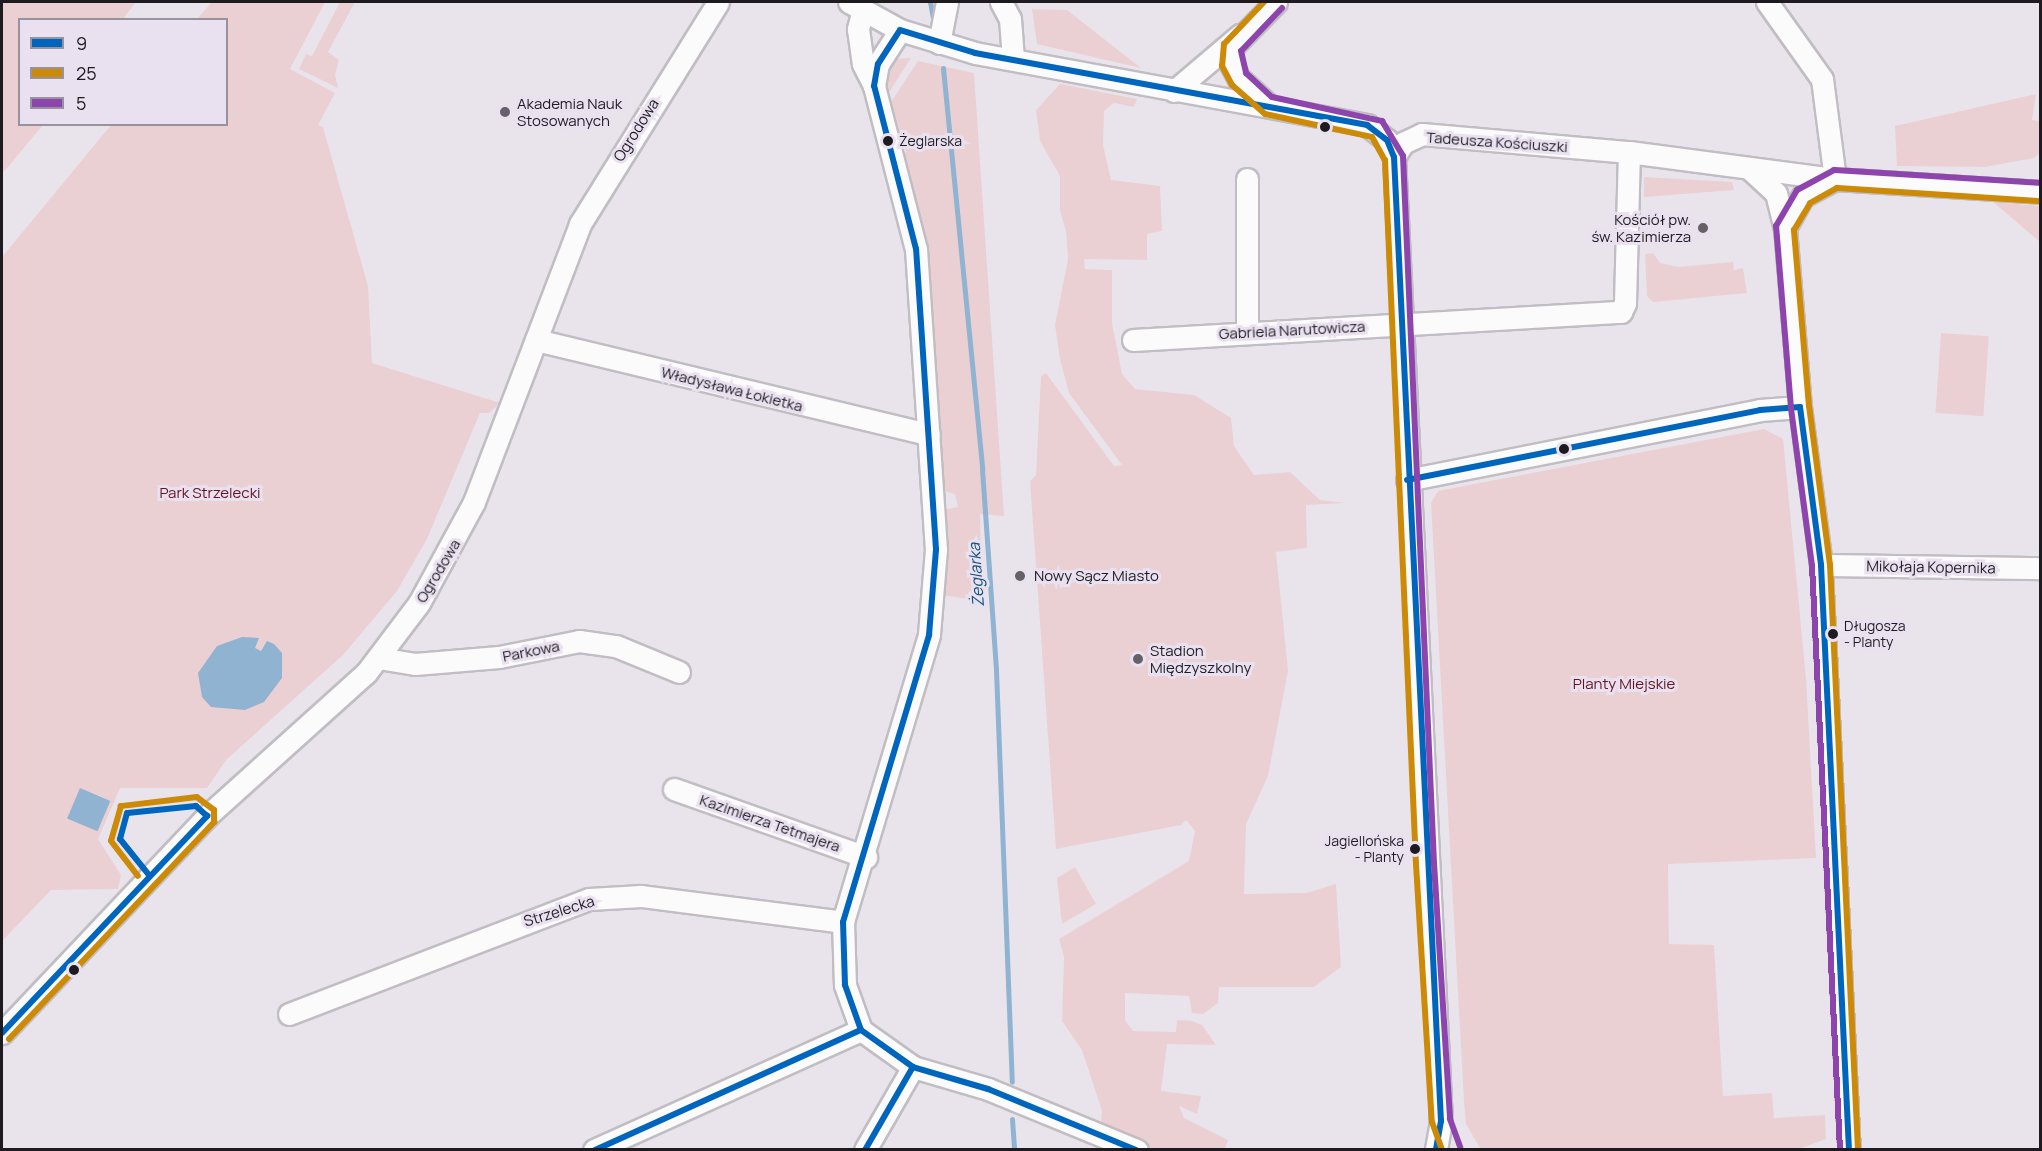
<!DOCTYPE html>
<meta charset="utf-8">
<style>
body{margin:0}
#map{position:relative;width:2042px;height:1151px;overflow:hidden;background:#e9e4ec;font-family:Manrope,sans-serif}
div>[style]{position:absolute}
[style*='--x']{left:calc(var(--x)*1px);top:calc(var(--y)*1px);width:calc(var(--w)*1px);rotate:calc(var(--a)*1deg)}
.green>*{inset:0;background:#ebd0d3;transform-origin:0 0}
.water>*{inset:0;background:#8fb3d1;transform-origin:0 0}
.stream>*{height:5px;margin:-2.5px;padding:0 2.5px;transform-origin:2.5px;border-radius:2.5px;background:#8fb3d1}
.roads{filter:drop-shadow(2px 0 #c0bdc3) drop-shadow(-2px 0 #c0bdc3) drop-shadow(0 2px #c0bdc3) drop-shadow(0 -2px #c0bdc3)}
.minor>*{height:21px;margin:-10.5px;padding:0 10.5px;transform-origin:10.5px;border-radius:10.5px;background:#fcfbfc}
.bus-1>*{height:6px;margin:-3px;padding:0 3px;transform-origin:3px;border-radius:3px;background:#0065bd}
.bus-2>*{height:6px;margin:-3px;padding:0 3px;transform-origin:3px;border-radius:3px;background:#cc8a06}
.bus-3>*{height:6px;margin:-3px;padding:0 3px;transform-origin:3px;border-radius:3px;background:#8e44ad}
.dots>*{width:16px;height:16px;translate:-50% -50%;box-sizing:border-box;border:3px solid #e9e1f0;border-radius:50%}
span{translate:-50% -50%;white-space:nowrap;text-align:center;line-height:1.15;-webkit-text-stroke:6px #e9e1f0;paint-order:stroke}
.bus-label{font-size:14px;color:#1e1b20}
.left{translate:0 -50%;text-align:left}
.right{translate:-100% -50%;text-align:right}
.poi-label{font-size:15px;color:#1e1b20}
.street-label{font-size:15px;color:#1e1b20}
.park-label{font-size:15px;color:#64141e}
.water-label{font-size:16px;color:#115179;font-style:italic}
.frame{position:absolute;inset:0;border:3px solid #1e1b20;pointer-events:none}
.legend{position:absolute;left:18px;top:18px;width:210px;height:108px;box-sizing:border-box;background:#e9e1f0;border:2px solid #98929d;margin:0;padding:8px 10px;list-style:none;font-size:18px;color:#1e1b20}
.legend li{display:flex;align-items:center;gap:12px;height:30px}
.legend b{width:30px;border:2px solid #98929d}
</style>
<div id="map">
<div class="green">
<i style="clip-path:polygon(2px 2px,136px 2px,123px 19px,20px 20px,20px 124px,43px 125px,2px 174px)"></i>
<i style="clip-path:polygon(212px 2px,325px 2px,290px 69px,335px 93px,318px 125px,323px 127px,368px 286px,372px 363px,500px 403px,489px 413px,480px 413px,427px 539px,397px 591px,343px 655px,226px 760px,207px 788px,120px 788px,98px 839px,121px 875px,118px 889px,51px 890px,2px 941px,2px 257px,111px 125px,226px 124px,226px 20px,197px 19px)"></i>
<i style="clip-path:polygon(340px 2px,355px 2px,328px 52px,339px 60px,335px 75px,338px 88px,299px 69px,306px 54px,312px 56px)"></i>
<i style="clip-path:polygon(1032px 9px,1067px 10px,1141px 68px,1037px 44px)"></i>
<i style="clip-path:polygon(911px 58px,886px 97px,883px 72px,890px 59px)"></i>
<i style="clip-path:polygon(918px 61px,974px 73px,1004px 516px,980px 514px,982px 601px,942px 595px,943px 510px,958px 507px,955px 494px,941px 490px,902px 157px,906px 152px,891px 102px)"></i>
<i style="clip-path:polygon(1060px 84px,1137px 99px,1134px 107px,1114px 103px,1104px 111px,1103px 145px,1111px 180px,1160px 186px,1162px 231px,1147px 234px,1147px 260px,1084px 259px,1085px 269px,1112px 270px,1112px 323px,1122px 374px,1135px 389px,1194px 395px,1231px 418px,1234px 446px,1254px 475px,1290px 472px,1320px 500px,1345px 503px,1306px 505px,1307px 548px,1276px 552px,1288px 671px,1268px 776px,1246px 824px,1244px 894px,1306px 893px,1336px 884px,1341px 967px,1314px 987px,1219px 987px,1218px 1003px,1203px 1014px,1192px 1013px,1189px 996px,1125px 993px,1125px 1020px,1133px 1031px,1176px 1032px,1177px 1020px,1192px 1021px,1202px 1025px,1216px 1045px,1167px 1044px,1161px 1091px,1201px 1096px,1197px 1114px,1179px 1106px,1184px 1118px,1228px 1140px,1225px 1149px,1153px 1149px,1101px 1124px,1102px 1111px,1082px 1050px,1062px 1021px,1064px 957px,1059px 939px,1189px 861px,1195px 831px,1186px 820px,1181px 825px,1056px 849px,1030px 481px,1036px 475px,1041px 376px,1046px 373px,1114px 466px,1122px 465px,1069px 393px,1060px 359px,1055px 325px,1068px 259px,1066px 231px,1060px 211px,1060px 176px,1040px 141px,1036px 110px)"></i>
<i style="clip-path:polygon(2036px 94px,2032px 120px,2040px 121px,2040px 153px,2034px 158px,1985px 167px,1897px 166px,1895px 126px)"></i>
<i style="clip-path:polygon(1644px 177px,1732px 182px,1734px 190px,1644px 197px)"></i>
<i style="clip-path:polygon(1993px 202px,2040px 206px,2040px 242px,2006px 213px)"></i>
<i style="clip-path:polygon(1653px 253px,1660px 263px,1678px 267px,1733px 262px,1734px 270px,1743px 268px,1747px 293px,1653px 302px,1647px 296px,1645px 254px)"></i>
<i style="left:1941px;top:333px;width:48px;height:80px;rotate:4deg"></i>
<i style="clip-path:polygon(1764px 429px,1783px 439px,1806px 678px,1816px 858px,1668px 864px,1669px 944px,1714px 945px,1723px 1096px,1772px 1093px,1774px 1118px,1825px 1115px,1826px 1139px,1796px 1150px,1481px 1150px,1466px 1124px,1464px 1102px,1431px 503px,1438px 491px,1448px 489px)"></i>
<i style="clip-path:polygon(1075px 867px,1096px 904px,1062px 924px,1057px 878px)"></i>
</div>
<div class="water">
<i style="clip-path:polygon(242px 637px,259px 638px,255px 648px,261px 651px,267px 641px,274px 644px,282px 653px,282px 678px,264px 702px,245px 710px,211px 707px,202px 697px,198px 673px,217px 646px)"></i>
<i style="left:80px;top:788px;width:33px;height:33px;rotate:23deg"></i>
</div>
<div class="stream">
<i style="--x:930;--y:2;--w:20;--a:79"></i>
<i style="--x:943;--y:68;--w:403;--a:84.4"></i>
<i style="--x:982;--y:469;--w:201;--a:86"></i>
<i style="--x:996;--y:670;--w:412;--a:87.8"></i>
<i style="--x:1012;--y:1119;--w:31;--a:86"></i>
</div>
<div class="roads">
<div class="minor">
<i style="--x:849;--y:2;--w:58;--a:28.8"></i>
<i style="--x:900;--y:30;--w:78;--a:17"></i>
<i style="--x:975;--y:53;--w:399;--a:10.4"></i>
<i style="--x:1367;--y:125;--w:25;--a:37"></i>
<i style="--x:1387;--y:140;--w:18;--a:68"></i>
<i style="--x:1394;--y:157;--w:965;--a:87.21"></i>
<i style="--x:1441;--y:1121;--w:29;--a:100"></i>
<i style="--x:1001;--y:2;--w:19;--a:62"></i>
<i style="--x:1010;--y:19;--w:40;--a:85.7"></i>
<i style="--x:1767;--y:2;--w:95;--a:54.5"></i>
<i style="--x:1822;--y:79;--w:101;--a:82.6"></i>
<i style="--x:863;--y:10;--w:20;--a:105"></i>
<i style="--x:858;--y:29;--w:35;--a:82"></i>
<i style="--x:863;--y:64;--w:25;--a:63"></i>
<i style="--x:874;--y:86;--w:168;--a:75.6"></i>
<i style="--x:916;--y:249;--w:301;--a:86.2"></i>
<i style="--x:936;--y:549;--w:86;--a:94.7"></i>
<i style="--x:929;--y:635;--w:300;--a:106.7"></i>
<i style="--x:843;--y:922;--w:63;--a:88.2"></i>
<i style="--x:845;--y:985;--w:48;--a:70.4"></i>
<i style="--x:861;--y:1030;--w:64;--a:35.4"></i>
<i style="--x:913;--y:1067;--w:78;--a:16.3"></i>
<i style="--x:988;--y:1089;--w:161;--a:22.3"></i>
<i style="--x:939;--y:43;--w:42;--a:-79"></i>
<i style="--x:874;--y:86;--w:22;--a:-80"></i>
<i style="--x:878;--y:64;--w:40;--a:-57.1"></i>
<i style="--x:1174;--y:91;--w:87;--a:-40.3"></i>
<i style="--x:1266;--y:103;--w:36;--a:-138"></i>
<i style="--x:1239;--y:79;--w:17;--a:-118"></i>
<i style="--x:1231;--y:64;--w:17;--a:-87"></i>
<i style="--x:1232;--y:47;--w:63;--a:-45.6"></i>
<i style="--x:1394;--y:157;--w:17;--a:-57"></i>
<i style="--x:1403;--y:143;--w:21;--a:-25"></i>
<i style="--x:1422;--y:134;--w:208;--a:5"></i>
<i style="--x:1629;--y:152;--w:208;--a:7.5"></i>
<i style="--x:1835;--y:179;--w:205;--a:3.6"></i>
<i style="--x:1751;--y:170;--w:34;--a:43"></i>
<i style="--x:1776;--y:193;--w:36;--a:76"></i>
<i style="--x:1785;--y:228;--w:180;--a:85.2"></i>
<i style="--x:1800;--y:407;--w:159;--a:82.4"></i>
<i style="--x:1821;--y:565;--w:586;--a:87.26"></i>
<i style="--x:1247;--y:179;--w:152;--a:90"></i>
<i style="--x:1785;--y:228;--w:37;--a:-61"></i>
<i style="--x:1803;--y:196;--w:36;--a:-28"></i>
<i style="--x:536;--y:340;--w:404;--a:13.5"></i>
<i style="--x:1133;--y:340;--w:489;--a:-3.3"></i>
<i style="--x:1621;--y:312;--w:10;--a:-66"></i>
<i style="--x:1625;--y:303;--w:151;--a:-88.5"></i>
<i style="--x:1407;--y:480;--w:360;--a:-11.2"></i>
<i style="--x:1760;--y:410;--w:40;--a:-4.3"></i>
<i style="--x:1821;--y:565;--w:219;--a:0.8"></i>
<i style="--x:378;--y:658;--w:37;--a:9"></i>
<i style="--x:415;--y:664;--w:84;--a:-4.8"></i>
<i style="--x:499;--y:657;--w:82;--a:-11.3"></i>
<i style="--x:579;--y:641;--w:37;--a:8"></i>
<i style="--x:616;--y:646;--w:68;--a:22.4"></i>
<i style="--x:674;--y:789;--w:204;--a:19.5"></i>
<i style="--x:289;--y:1014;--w:321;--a:-21"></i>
<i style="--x:589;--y:899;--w:52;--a:-3.3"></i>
<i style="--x:641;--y:896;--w:204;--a:7.3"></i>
<i style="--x:2;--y:1033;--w:299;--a:-46.6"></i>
<i style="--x:207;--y:816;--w:214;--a:-42"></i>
<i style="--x:366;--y:673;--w:88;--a:-52.9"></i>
<i style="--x:419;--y:603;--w:115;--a:-61.4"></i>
<i style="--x:474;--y:502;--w:298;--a:-69.1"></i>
<i style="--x:580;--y:224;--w:261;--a:-58.1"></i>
<i style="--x:594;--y:1150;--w:293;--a:-24.2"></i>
<i style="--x:865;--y:1150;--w:96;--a:-60"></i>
</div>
</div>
<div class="bus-1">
<i style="--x:1407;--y:480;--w:360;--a:-11.2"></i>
<i style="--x:1760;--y:410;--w:40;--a:-4.3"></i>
<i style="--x:1800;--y:407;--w:159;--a:82.4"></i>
<i style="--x:1821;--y:565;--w:586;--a:87.26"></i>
<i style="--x:2;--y:1033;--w:299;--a:-46.6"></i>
<i style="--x:207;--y:816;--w:15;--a:-138"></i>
<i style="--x:196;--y:806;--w:69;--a:174.2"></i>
<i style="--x:127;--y:813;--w:27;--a:105"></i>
<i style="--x:120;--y:839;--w:46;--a:51.1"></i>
<i style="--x:595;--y:1150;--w:292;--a:-24.3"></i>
<i style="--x:865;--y:1150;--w:96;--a:-60"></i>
<i style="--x:1136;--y:1150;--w:160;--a:-157.6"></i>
<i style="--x:988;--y:1089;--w:78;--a:-163.7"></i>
<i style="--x:913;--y:1067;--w:64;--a:-144.6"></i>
<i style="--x:861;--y:1030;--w:48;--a:-109.6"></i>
<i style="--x:845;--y:985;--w:63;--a:-91.8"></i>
<i style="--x:843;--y:922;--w:300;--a:-73.3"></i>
<i style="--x:929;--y:635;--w:86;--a:-85.3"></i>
<i style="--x:936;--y:549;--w:301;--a:-93.8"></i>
<i style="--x:916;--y:249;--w:168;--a:-104.4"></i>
<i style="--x:874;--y:86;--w:22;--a:-80"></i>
<i style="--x:878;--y:64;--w:40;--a:-57.1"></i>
<i style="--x:900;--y:30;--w:78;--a:17"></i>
<i style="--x:975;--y:53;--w:399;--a:10.4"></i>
<i style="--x:1367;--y:125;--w:25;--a:37"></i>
<i style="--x:1387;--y:140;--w:18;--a:68"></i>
<i style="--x:1394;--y:157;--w:965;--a:87.21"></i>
<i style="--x:1441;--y:1121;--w:29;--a:100"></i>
</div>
<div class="bus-2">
<i style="--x:1264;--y:2;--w:58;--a:133.6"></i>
<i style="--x:1224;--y:44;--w:22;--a:95"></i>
<i style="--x:1222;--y:66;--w:21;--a:62"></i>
<i style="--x:1232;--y:85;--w:44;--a:41.3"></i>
<i style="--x:1265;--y:114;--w:109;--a:12.1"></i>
<i style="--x:1372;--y:137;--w:26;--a:61"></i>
<i style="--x:1385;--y:160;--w:705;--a:87.48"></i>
<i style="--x:1416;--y:864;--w:258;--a:86.5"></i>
<i style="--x:1432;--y:1122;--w:30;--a:70"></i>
<i style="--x:9;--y:1039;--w:299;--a:-46.6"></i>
<i style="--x:214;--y:822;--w:12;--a:-90"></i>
<i style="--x:214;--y:810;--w:21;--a:-143"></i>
<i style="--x:197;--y:797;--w:77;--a:173.2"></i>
<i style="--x:121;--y:806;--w:36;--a:106"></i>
<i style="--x:111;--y:841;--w:44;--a:52.4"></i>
<i style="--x:1858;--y:1150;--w:586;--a:-92.74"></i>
<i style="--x:1830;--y:565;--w:160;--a:-97.5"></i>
<i style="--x:1809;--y:406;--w:177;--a:-94.9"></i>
<i style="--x:1794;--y:230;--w:31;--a:-59"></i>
<i style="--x:1810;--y:203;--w:31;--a:-29"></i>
<i style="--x:1837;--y:188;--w:202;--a:3.7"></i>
</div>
<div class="bus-3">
<i style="--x:1282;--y:8;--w:59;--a:133.6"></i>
<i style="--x:1241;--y:51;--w:23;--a:77"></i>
<i style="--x:1246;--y:73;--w:35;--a:43"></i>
<i style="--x:1272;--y:97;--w:113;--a:12.3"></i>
<i style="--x:1382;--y:121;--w:41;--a:59"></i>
<i style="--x:1403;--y:156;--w:708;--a:87.49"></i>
<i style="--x:1434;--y:863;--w:256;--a:86.4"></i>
<i style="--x:1450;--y:1119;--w:30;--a:70"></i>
<i style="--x:1840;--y:1150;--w:585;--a:-92.74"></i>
<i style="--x:1812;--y:566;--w:159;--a:-97.6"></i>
<i style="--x:1791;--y:408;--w:183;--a:-94.7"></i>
<i style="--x:1776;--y:226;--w:42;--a:-59.7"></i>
<i style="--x:1797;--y:190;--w:42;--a:-28.4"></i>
<i style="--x:1834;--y:170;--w:206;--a:3.6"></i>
</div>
<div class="dots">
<i style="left:505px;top:112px;background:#656167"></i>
<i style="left:1325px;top:127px;background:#1e1b20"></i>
<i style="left:888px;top:141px;background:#1e1b20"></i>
<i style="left:1703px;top:228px;background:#656167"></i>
<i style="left:1564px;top:449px;background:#1e1b20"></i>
<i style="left:1020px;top:576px;background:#656167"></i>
<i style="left:1833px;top:634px;background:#1e1b20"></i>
<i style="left:1138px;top:659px;background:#656167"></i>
<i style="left:1415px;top:849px;background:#1e1b20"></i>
<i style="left:74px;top:970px;background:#1e1b20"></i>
</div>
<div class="bus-label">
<span class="left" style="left:899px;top:141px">Żeglarska</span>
<span class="left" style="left:1844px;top:634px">Długosza<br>- Planty</span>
<span class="right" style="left:1404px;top:849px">Jagiellońska<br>- Planty</span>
</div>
<div class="poi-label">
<span class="left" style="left:517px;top:112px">Akademia Nauk<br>Stosowanych</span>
<span class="right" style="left:1691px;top:228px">Kościół pw.<br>św. Kazimierza</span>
<span class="left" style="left:1034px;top:576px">Nowy Sącz Miasto</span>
<span class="left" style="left:1150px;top:659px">Stadion<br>Międzyszkolny</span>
</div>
<div class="street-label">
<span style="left:636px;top:130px;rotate:-58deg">Ogrodowa</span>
<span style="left:1497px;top:142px;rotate:4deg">Tadeusza Kościuszki</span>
<span style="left:1292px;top:330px;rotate:-3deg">Gabriela Narutowicza</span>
<span style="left:732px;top:389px;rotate:14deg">Władysława Łokietka</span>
<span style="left:1931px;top:567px;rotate:1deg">Mikołaja Kopernika</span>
<span style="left:438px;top:571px;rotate:-59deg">Ogrodowa</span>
<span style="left:531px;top:651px;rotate:-11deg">Parkowa</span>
<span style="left:770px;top:823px;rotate:19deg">Kazimierza Tetmajera</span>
<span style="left:559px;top:911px;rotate:-17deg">Strzelecka</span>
</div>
<div class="park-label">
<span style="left:210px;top:493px">Park Strzelecki</span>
<span style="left:1624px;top:684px">Planty Miejskie</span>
</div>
<div class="water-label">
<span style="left:976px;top:575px;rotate:-94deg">Żeglarka</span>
</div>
<div class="frame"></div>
<ul class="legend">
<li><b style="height:8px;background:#0065bd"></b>9</li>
<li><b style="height:8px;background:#cc8a06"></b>25</li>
<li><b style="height:8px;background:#8e44ad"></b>5</li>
</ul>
</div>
